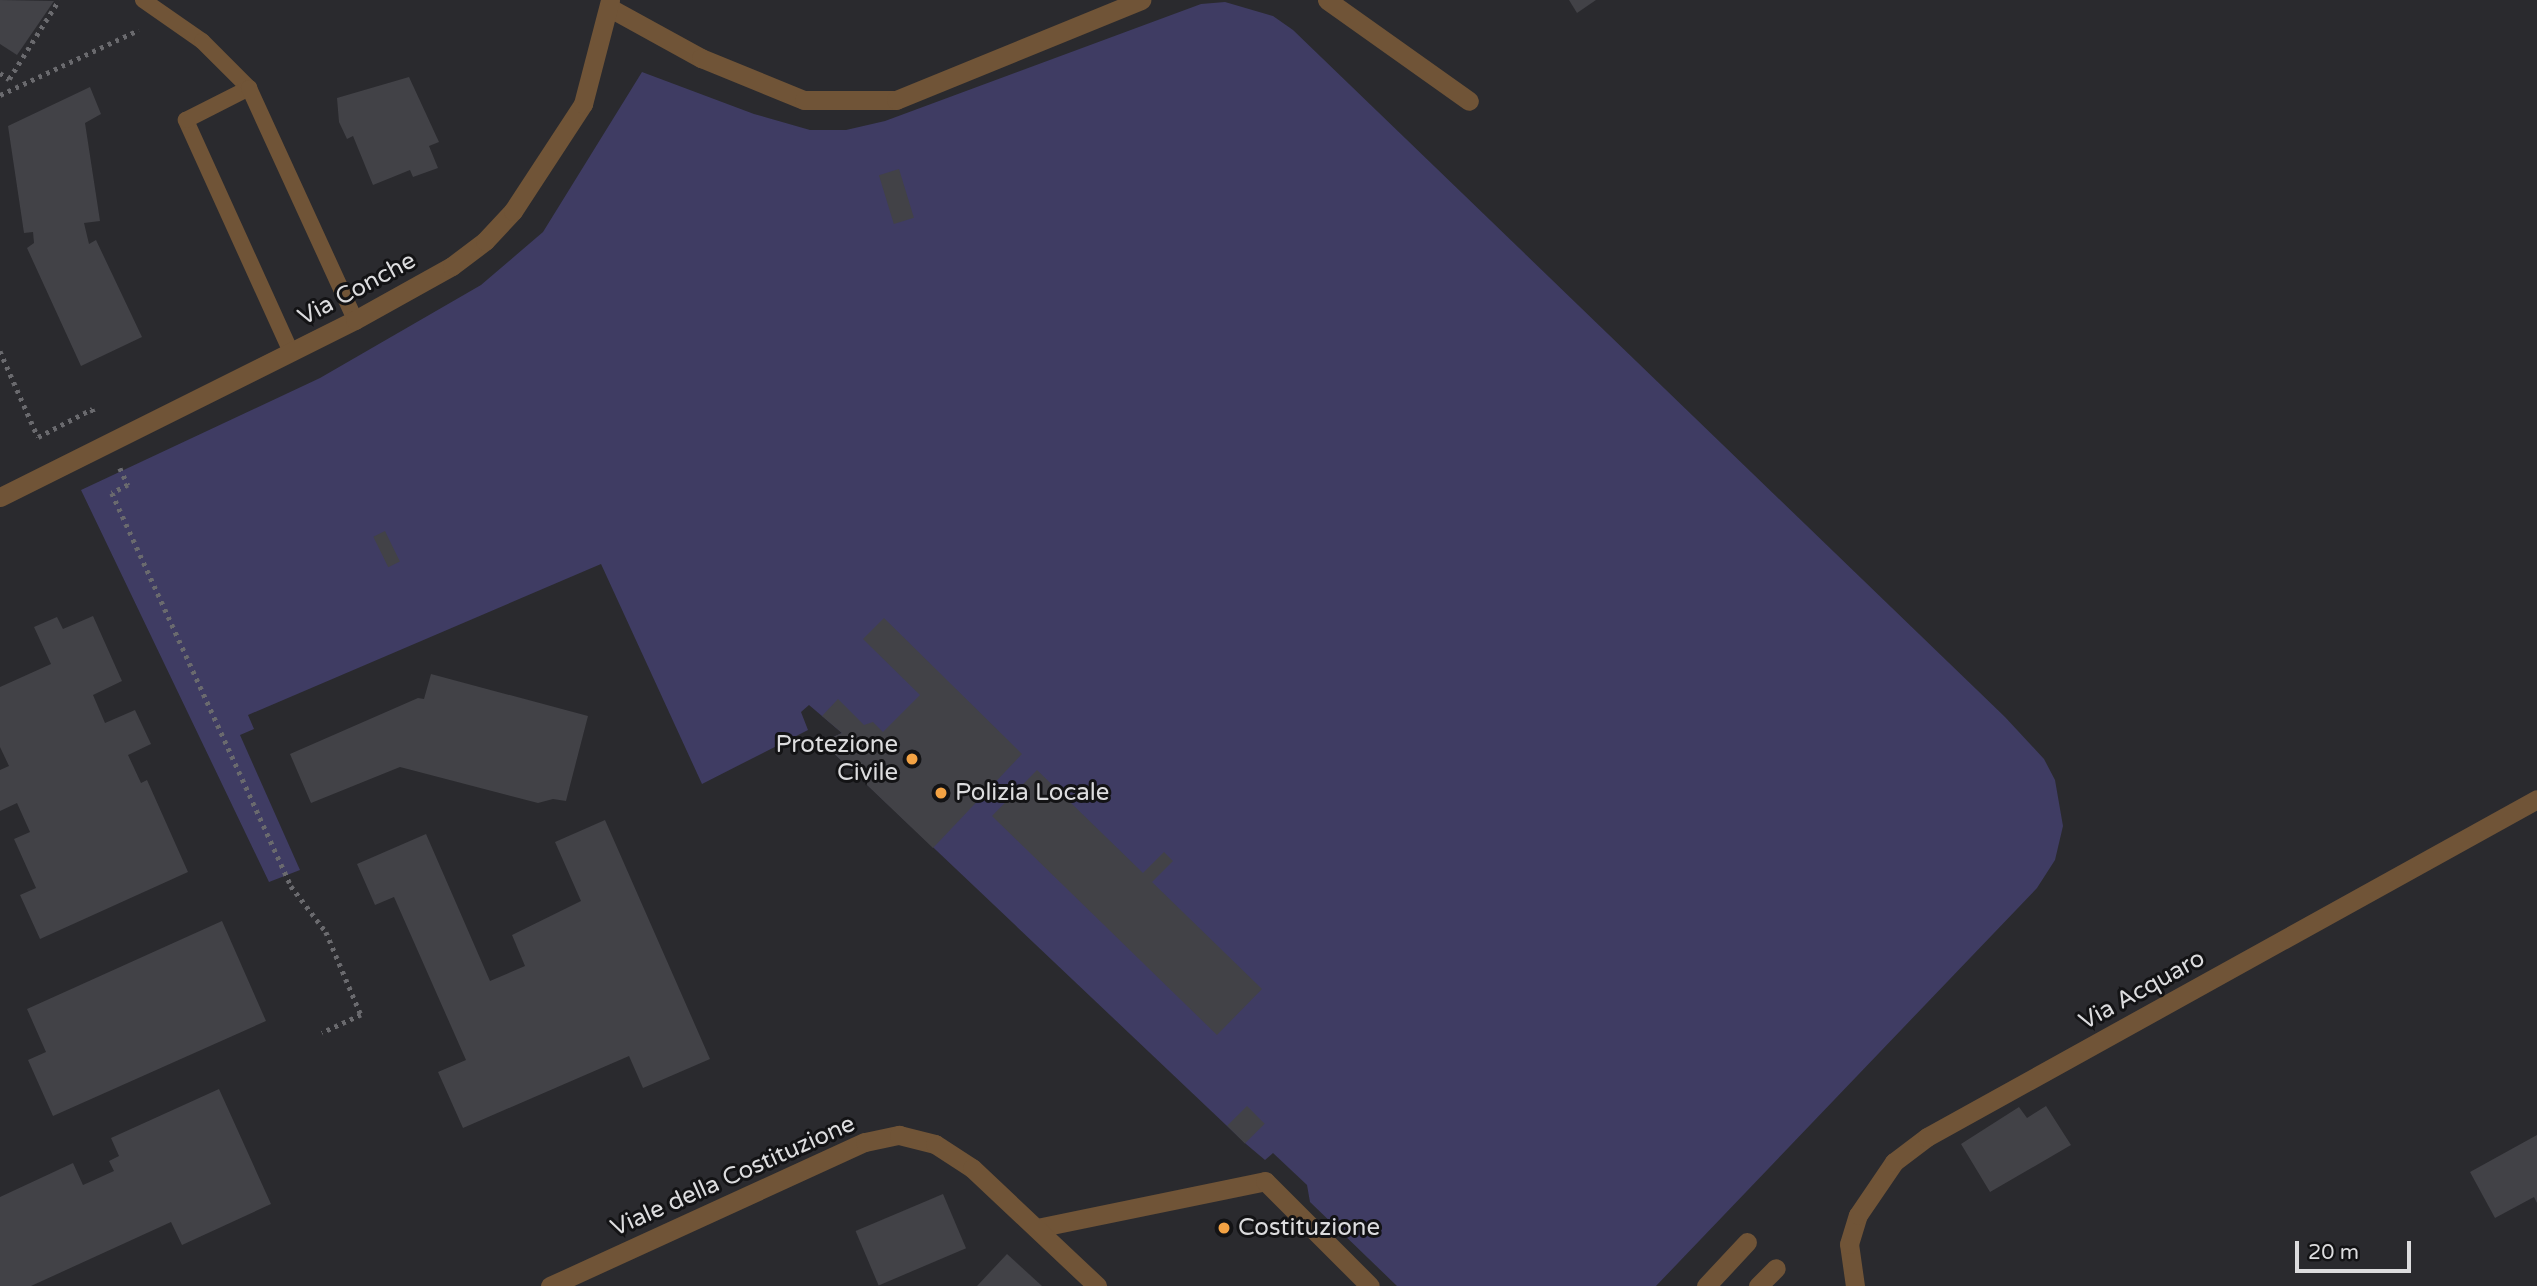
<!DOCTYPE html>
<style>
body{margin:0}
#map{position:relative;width:2537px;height:1286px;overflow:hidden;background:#2a2a2e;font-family:"Varela Round",sans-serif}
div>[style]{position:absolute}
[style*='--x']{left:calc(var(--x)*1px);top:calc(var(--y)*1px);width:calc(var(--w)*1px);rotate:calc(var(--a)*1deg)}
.green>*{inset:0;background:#3f3c63}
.building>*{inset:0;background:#424247;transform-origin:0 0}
.path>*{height:4.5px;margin-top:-2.25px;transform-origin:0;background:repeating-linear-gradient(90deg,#6a6a6e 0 3.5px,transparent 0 8.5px)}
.service>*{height:16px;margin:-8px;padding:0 8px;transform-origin:8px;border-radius:8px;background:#705437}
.minor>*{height:19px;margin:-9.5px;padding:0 9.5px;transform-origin:9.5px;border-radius:9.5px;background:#705437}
.dots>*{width:19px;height:19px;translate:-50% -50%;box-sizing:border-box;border:4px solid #131315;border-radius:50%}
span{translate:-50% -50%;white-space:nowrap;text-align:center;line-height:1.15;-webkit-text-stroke:6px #131315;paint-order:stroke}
.street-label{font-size:24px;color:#dcdcde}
.poi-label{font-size:24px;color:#dcdcde}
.right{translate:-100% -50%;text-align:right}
.left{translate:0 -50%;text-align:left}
.scale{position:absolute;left:2295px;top:1241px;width:116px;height:32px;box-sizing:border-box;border:4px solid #dcdcde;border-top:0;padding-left:9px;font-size:21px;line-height:24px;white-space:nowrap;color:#dcdcde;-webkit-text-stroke:5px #131315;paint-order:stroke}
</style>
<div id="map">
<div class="green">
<i style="clip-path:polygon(1225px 2px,1273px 16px,1293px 30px,2005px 717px,2044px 759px,2055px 780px,2063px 826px,2055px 860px,2037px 888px,1656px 1286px,1397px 1286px,1310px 1202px,1307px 1185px,1273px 1153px,1265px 1160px,1246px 1144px,822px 742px,842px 733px,809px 705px,801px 712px,808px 730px,702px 784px,601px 564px,248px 715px,254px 729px,240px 735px,300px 870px,269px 882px,81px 490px,320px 378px,481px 285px,543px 232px,642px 72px,754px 114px,810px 130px,846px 130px,885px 121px,1201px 4px)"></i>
</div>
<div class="building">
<i style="clip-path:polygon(0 0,54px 1px,17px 55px,0 44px)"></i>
<i style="clip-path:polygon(1569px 0,1596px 0,1577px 13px)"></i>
<i style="clip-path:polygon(409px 77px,439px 142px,429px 146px,438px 168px,413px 177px,410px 170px,373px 185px,353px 136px,347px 139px,339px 122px,337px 98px)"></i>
<i style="clip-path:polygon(90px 87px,101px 114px,85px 123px,100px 221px,84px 223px,89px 244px,96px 240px,142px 337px,81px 366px,27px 248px,34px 243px,33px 232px,24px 233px,8px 126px)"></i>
<i style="left:899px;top:169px;width:51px;height:21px;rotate:73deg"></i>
<i style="left:385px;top:531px;width:34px;height:13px;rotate:64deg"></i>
<i style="clip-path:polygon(93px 616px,122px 681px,93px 695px,105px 723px,135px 710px,151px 744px,128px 755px,141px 783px,147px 780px,188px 872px,40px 939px,20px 895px,36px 888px,14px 839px,30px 832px,17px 803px,0 811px,0 770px,9px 766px,0 747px,0 687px,51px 664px,34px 627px,57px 617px,63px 629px)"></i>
<i style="clip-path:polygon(884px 618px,1022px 754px,933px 848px,822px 742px,842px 733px,822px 716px,838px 699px,864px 725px,873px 722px,883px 732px,920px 695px,863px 639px)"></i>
<i style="clip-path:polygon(431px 674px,588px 716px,566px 801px,553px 799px,538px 803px,400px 767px,311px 803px,290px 754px,418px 698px,424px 699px)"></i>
<i style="clip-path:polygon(1037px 770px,1143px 873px,1164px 852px,1173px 861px,1152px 882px,1262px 989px,1217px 1035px,992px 816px)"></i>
<i style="clip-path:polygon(605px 820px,710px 1059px,643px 1088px,629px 1056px,463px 1128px,438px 1072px,466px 1060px,394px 897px,375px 905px,357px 864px,426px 834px,490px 981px,525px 966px,512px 935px,581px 901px,555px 842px)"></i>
<i style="clip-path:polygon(222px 921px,266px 1021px,53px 1116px,28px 1060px,46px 1052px,27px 1009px)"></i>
<i style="clip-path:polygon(219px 1089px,271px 1204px,182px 1245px,171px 1222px,31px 1286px,0 1286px,0 1197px,73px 1163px,83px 1185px,114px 1171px,109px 1161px,119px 1156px,111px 1138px)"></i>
<i style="left:1247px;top:1106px;width:25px;height:28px;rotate:45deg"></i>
<i style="clip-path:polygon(2046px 1106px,2071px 1145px,1990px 1192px,1961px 1144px,2019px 1107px,2027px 1118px)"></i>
<i style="clip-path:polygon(2537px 1135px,2537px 1203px,2534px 1197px,2495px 1218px,2470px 1172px)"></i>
<i style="left:943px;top:1194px;width:59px;height:95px;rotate:67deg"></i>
<i style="clip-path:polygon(1007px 1254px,1042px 1286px,977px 1286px)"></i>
</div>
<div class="path">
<i style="--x:0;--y:73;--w:11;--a:34"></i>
<i style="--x:9;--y:79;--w:93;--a:-57.7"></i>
<i style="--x:0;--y:95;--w:153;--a:-25.1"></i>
<i style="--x:0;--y:351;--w:94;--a:66.2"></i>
<i style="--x:38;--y:437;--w:61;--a:-27.4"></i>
<i style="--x:92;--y:409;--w:8;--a:67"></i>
<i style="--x:120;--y:468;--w:19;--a:65"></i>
<i style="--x:128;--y:485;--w:18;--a:153"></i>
<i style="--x:112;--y:493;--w:432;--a:65.5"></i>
<i style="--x:291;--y:886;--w:58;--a:52.7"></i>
<i style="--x:326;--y:932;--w:90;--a:67.1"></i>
<i style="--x:361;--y:1015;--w:43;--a:155.2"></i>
</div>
<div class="service">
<i style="--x:143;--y:0;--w:72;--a:34.8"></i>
<i style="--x:202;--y:41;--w:66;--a:45"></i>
<i style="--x:291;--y:352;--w:255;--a:-114.4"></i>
<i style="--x:186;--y:120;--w:71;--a:-26.9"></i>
<i style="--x:249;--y:88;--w:255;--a:65.4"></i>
</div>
<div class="minor">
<i style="--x:1327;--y:0;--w:174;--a:35.4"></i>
<i style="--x:610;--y:8;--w:104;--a:28.8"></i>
<i style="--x:701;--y:58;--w:111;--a:22.2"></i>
<i style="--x:804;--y:100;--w:92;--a:0"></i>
<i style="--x:896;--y:100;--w:265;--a:-22.2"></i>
<i style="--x:0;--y:497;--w:397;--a:-26.5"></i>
<i style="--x:355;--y:320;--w:111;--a:-29.1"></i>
<i style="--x:452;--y:266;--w:41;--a:-37.1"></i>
<i style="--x:485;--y:241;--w:41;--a:-47"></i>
<i style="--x:513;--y:211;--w:128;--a:-56.8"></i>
<i style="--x:583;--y:104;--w:107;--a:-75.4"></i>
<i style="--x:1037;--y:1228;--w:233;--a:-11.6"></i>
<i style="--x:1265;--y:1181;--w:148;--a:45"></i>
<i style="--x:550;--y:1286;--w:346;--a:-24.6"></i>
<i style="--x:865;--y:1142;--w:35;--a:-12"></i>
<i style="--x:899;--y:1135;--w:37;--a:14"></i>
<i style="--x:935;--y:1144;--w:44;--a:33"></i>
<i style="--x:972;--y:1168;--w:172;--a:43.3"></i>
<i style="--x:1706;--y:1286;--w:60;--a:-47"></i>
<i style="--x:1758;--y:1286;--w:25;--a:-45"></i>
<i style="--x:1855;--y:1286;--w:42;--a:-98.1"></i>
<i style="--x:1849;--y:1244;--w:30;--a:-73"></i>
<i style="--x:1858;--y:1215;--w:64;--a:-55.8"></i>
<i style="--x:1894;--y:1162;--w:41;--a:-37.1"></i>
<i style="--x:1927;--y:1137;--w:697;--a:-28.99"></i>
</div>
<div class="dots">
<i style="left:912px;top:759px;background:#f4a344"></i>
<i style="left:941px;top:793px;background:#f4a344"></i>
<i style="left:1224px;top:1228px;background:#f4a344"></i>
</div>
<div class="street-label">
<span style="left:357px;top:289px;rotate:-28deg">Via Conche</span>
<span style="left:2142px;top:990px;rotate:-29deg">Via Acquaro</span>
<span style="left:733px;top:1176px;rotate:-24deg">Viale della Costituzione</span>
</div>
<div class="poi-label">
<span class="right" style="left:898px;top:759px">Protezione<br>Civile</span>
<span class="left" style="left:955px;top:793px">Polizia Locale</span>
<span class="left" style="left:1238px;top:1228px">Costituzione</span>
</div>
<div class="scale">20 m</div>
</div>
